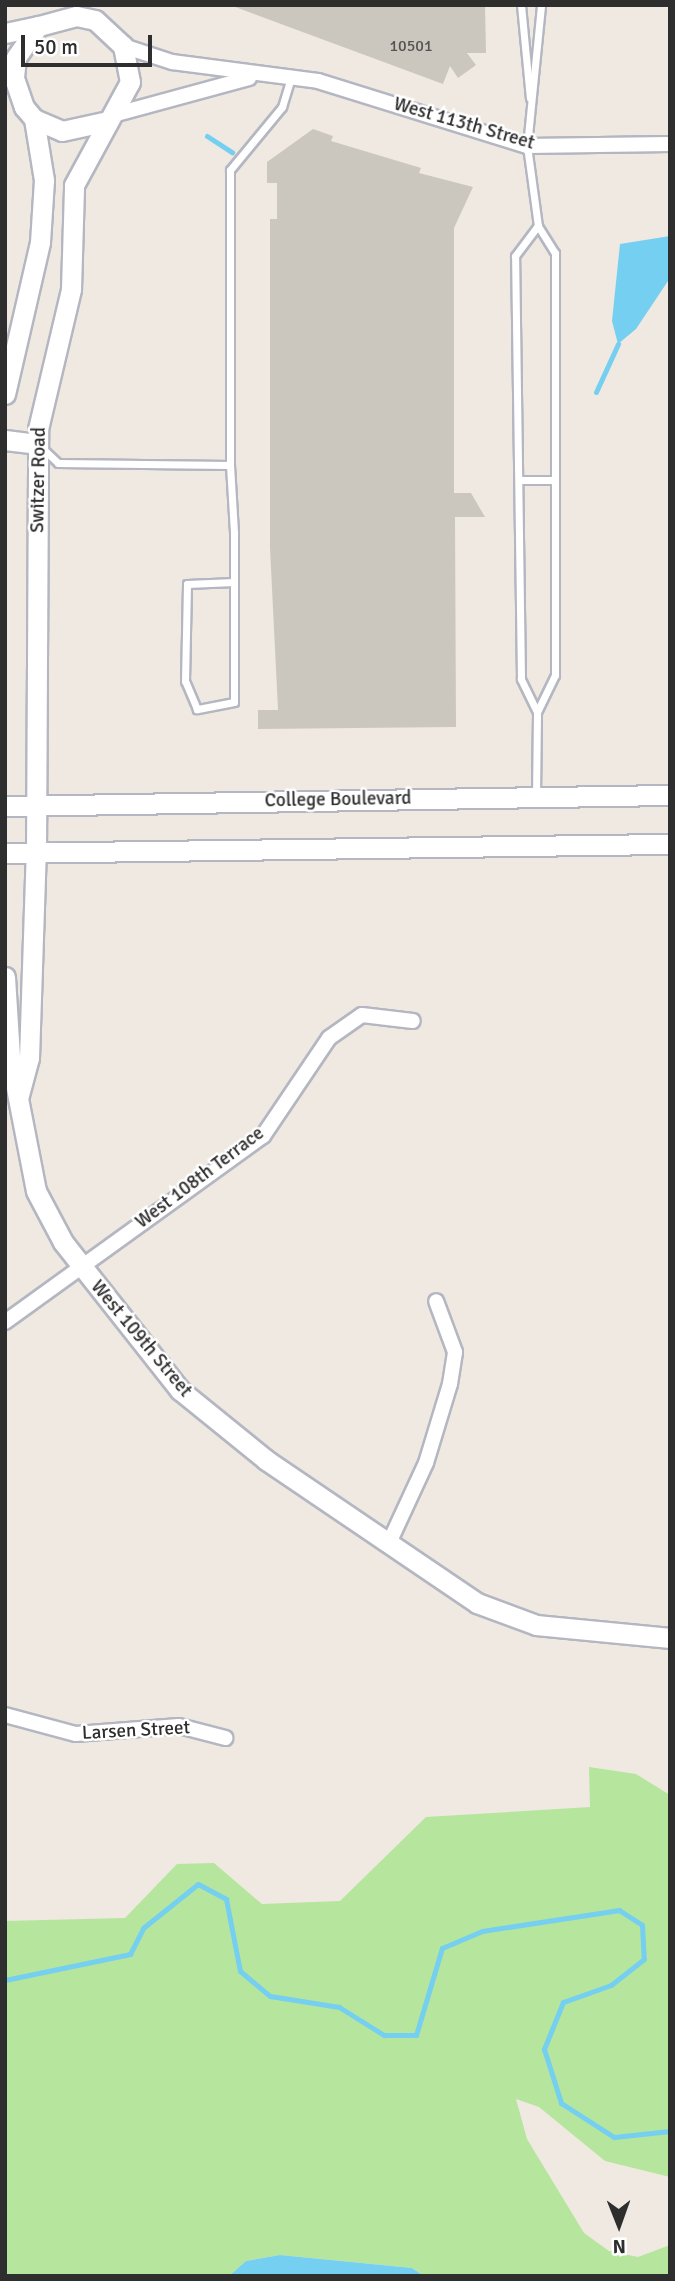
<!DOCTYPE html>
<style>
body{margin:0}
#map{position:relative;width:675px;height:2281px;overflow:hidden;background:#efe9e1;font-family:Signika,sans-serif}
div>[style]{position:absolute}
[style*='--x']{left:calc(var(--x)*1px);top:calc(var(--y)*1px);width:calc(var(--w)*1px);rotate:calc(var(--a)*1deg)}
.green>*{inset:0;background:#b6e59e}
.water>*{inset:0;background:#75cff0}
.stream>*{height:5px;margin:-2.5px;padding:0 2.5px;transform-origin:2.5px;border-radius:2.5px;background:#75cff0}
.building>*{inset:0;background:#cbc7bf}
.roads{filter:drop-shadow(2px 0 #b4b7c1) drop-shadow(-2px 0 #b4b7c1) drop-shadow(0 2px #b4b7c1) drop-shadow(0 -2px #b4b7c1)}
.lane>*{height:7px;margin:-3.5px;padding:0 3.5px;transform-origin:3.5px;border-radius:3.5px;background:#fff}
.street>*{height:14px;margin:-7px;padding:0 7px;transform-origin:7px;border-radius:7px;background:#fff}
.secondary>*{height:19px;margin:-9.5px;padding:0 9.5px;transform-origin:9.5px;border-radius:9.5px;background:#fff}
span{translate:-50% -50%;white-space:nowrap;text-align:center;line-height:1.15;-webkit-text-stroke:5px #fff;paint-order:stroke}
.number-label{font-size:16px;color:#555452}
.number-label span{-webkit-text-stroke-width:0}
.street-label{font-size:19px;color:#2e2e2e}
.frame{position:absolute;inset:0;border:7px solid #2e2e2e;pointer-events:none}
.north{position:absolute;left:584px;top:2190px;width:70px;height:70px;-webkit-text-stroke:5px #fff;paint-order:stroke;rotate:179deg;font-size:19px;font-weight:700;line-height:28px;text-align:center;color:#2e2e2e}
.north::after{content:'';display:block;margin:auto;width:24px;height:32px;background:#2e2e2e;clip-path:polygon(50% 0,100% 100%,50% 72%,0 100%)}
.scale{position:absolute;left:21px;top:35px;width:131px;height:32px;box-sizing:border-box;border:4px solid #2e2e2e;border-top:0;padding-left:9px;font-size:21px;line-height:24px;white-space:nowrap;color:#2e2e2e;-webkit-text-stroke:5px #fff;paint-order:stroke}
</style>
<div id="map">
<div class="green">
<i style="clip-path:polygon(589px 1767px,636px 1774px,670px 1795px,670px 2177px,605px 2161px,539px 2107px,516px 2099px,527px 2139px,584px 2233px,609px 2251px,638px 2257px,670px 2245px,670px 2276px,424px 2276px,412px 2268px,280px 2255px,246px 2261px,229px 2276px,5px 2276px,5px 1921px,125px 1918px,177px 1864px,214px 1863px,262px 1904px,340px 1901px,426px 1817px,590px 1807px)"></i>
</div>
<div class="water">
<i style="clip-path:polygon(670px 236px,670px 278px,636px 329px,618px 344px,612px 321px,620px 244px)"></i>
<i style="clip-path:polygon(280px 2255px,412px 2268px,424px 2276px,229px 2276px,246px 2261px)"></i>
</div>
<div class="stream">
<i style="--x:207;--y:136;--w:30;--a:33"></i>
<i style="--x:596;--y:392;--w:53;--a:-65.4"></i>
<i style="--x:5;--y:1980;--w:128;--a:-11.7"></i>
<i style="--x:130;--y:1954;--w:29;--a:-63"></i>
<i style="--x:143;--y:1928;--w:70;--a:-38.7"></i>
<i style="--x:198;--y:1884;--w:32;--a:28"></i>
<i style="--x:226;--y:1899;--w:73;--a:79"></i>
<i style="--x:240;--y:1971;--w:39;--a:40"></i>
<i style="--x:270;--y:1996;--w:70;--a:9.1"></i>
<i style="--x:339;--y:2007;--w:53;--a:31.9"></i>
<i style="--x:384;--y:2035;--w:32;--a:0"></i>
<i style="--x:416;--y:2035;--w:91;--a:-73.4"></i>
<i style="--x:442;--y:1948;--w:43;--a:-23"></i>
<i style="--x:482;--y:1931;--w:139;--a:-8.7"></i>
<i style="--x:619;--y:1910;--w:27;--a:33"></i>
<i style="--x:642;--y:1925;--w:34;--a:87"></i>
<i style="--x:644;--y:1959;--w:42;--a:141.8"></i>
<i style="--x:611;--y:1985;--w:51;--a:160.5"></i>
<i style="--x:563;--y:2002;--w:51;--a:112"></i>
<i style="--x:544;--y:2049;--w:57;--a:72.5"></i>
<i style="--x:561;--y:2103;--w:63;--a:32.7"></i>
<i style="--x:614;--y:2137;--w:56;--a:-6.1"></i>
</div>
<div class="building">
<i style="clip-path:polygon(230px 5px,485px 5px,486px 53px,467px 53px,476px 65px,458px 78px,450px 66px,443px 84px)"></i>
<i style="clip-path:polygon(313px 129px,333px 136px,331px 141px,421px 168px,419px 173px,473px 187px,454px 228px,454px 493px,471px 493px,485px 517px,455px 517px,456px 727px,258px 729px,258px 710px,278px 710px,270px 548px,270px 219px,277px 219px,277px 183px,267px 183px,267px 162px)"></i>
</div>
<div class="roads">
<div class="lane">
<i style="--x:521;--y:5;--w:93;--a:84.5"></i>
<i style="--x:538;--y:226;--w:81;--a:-97.8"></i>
<i style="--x:527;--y:146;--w:142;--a:-84.3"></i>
<i style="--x:41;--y:447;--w:23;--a:43"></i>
<i style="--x:58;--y:463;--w:172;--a:0.7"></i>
<i style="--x:230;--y:465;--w:295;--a:-90"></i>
<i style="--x:230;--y:170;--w:82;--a:-50.5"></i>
<i style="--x:282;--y:107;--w:30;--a:-73"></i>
<i style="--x:230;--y:465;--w:68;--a:86.6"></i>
<i style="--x:234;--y:533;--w:169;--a:90"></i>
<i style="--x:234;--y:702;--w:38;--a:169"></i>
<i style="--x:197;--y:709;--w:30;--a:-113"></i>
<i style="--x:185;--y:681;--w:97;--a:-88.8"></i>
<i style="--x:187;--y:584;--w:47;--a:-2.4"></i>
<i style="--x:520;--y:480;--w:33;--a:0"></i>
<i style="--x:536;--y:796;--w:84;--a:-89.3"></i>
<i style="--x:537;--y:712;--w:37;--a:-116"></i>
<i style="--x:521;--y:679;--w:423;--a:-90.8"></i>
<i style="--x:515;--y:256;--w:38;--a:-53"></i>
<i style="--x:538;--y:226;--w:32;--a:58"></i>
<i style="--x:555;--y:253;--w:422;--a:90"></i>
<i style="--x:555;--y:675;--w:41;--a:115.9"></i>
</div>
<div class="street">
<i style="--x:123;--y:46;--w:52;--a:18.1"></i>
<i style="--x:172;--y:62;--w:147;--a:7.4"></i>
<i style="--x:318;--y:81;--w:219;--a:17.3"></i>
<i style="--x:527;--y:146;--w:143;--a:-0.8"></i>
<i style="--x:113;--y:115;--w:141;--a:-15.2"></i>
<i style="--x:5;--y:1322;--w:318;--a:-35.8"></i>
<i style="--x:263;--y:1136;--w:118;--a:-56"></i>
<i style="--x:329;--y:1038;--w:40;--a:-34.9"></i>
<i style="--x:362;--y:1015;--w:51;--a:6.7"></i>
<i style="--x:389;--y:1543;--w:88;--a:-65.2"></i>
<i style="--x:426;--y:1463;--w:83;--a:-73.1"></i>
<i style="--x:450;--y:1384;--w:32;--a:-81"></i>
<i style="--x:455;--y:1352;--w:54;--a:-110.4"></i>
<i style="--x:5;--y:1715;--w:73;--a:15"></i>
<i style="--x:76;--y:1734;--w:103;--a:-4.4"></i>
<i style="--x:179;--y:1726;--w:48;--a:14.6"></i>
</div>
<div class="secondary">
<i style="--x:5;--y:33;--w:34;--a:-12"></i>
<i style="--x:5;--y:394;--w:156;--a:-77"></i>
<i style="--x:40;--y:242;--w:62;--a:-86.3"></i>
<i style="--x:44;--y:180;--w:62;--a:-99.3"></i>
<i style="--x:5;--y:440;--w:32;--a:7"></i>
<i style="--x:5;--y:806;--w:665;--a:-0.95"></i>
<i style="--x:5;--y:853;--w:665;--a:-0.78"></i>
<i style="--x:5;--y:977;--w:80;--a:86.4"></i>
<i style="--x:10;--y:1057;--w:136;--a:79"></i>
<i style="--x:36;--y:1191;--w:58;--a:62.1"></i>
<i style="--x:63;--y:1242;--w:189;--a:51.7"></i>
<i style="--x:180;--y:1390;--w:111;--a:39.1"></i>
<i style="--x:266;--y:1460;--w:255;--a:34.1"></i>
<i style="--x:477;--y:1603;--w:63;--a:20.4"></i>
<i style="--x:536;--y:1625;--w:135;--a:5.5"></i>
<i style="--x:19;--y:1095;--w:38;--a:-75"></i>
<i style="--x:29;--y:1058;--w:206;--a:-88.1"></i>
<i style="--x:36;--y:852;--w:423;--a:-89.7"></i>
<i style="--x:38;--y:429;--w:144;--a:-76.7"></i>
<i style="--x:71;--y:289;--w:104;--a:-88.3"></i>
<i style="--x:74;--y:185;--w:117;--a:-61.5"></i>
<i style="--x:130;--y:82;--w:37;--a:-101"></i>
<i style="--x:123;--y:46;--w:38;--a:-137"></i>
<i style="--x:95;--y:20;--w:19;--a:-168"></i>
<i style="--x:76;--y:16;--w:39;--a:165"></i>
<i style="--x:38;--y:26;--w:39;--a:125"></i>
<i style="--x:16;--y:58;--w:20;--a:96"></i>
<i style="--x:14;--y:78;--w:31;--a:71"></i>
<i style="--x:24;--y:107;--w:16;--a:50"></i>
<i style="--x:34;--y:119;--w:30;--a:23"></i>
<i style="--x:62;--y:131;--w:47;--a:-12.3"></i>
</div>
</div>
<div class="number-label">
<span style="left:411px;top:46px">10501</span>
</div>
<div class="street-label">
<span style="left:464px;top:124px;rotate:16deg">West 113th Street</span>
<span style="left:39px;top:480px;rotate:-89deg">Switzer Road</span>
<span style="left:338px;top:800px;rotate:-1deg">College Boulevard</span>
<span style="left:200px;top:1178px;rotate:-37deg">West 108th Terrace</span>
<span style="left:141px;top:1339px;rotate:50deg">West 109th Street</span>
<span style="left:136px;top:1731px;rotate:-3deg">Larsen Street</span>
</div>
<div class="frame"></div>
<div class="north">N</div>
<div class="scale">50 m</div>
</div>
